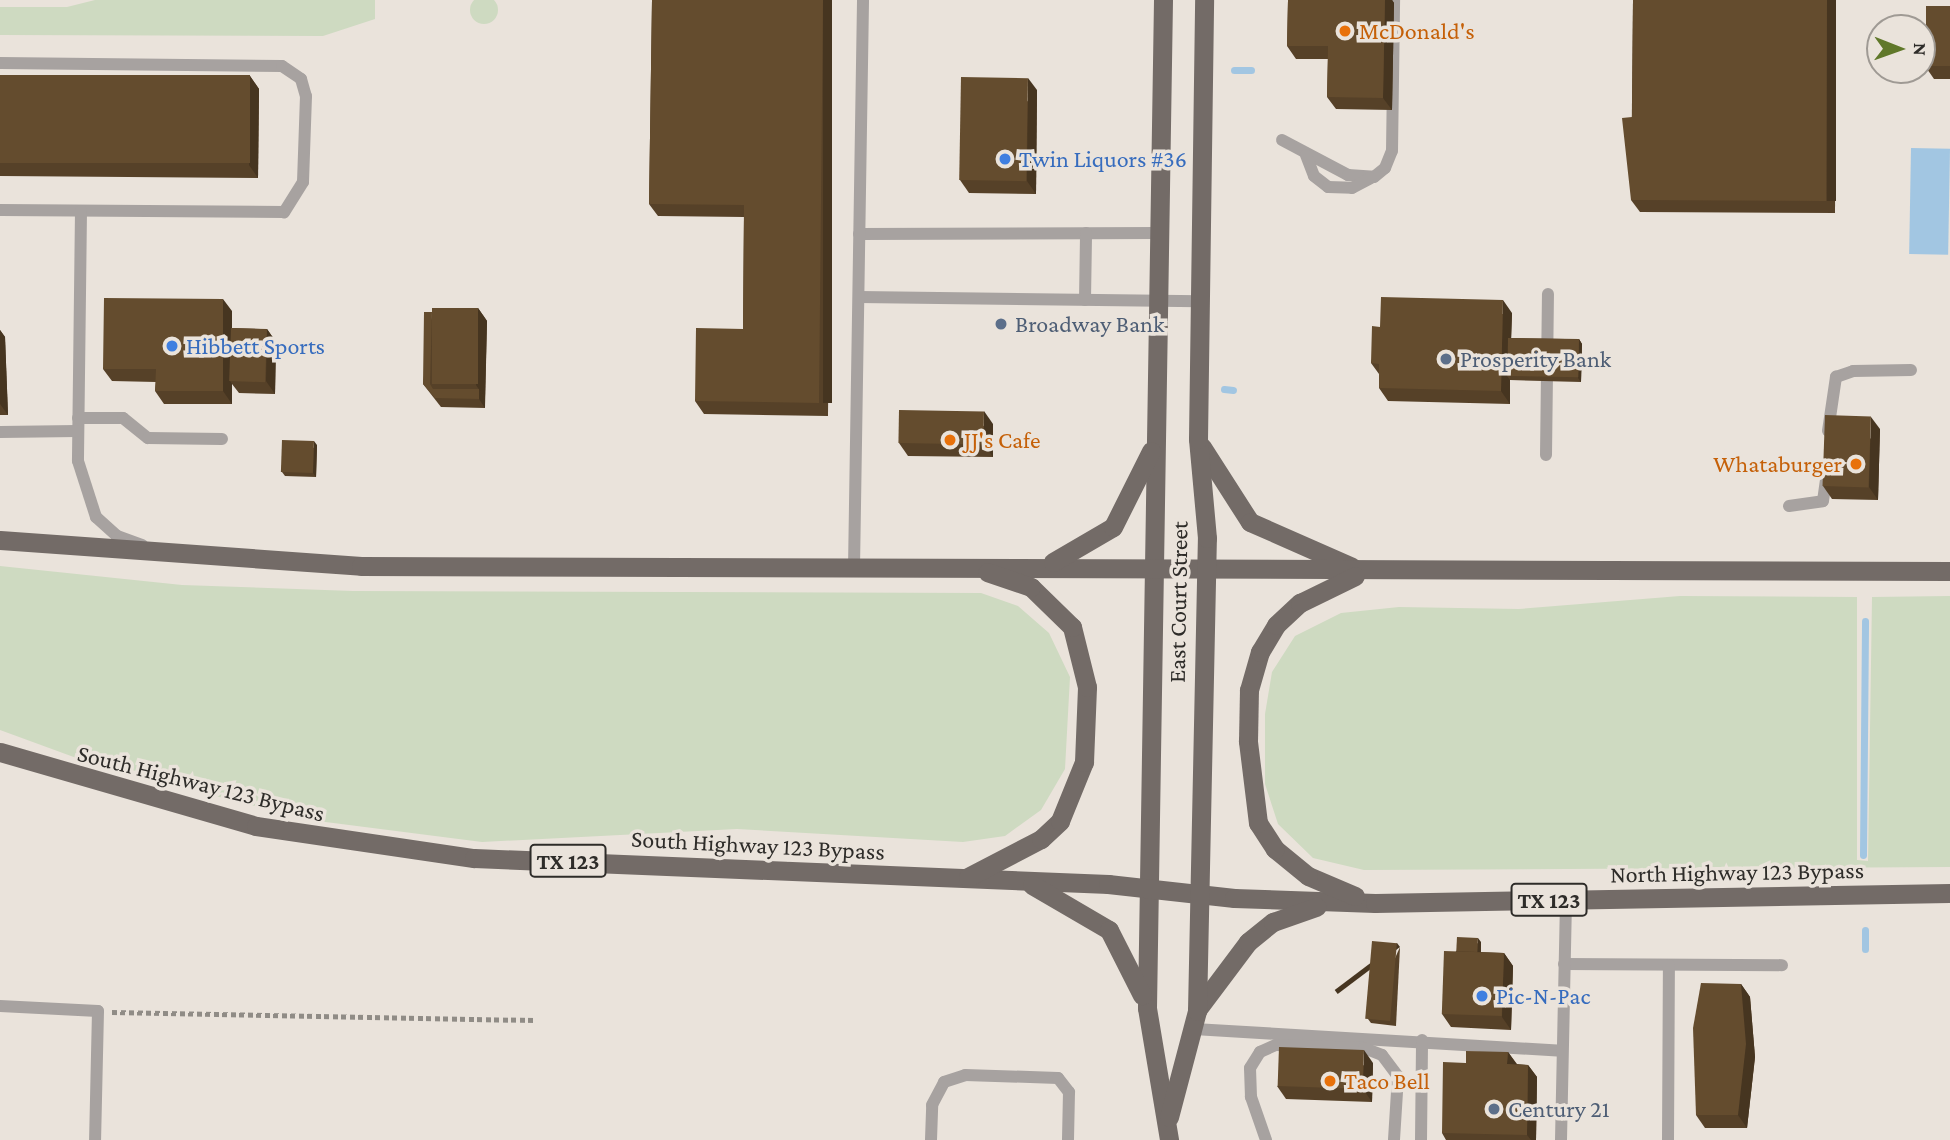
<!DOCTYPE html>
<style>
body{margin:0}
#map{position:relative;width:1950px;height:1140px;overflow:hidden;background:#eae3db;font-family:"Crimson Pro",serif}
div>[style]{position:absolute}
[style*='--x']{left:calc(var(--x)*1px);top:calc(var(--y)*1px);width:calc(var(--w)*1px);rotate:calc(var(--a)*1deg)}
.green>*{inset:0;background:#cedac1}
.round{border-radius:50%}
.water>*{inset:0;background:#a2c6e2;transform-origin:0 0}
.stream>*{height:7px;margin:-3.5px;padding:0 3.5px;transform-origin:3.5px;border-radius:3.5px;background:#a2c6e2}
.path>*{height:4.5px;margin-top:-2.25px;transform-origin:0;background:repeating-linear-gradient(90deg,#908c86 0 5px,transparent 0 8.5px)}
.service>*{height:12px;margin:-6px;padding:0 6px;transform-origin:6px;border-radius:6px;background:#a7a2a0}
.primary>*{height:19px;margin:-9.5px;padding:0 9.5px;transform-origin:9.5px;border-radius:9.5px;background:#736b67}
.wall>*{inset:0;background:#564128}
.shaded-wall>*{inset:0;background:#463520;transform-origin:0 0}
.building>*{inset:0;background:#644c2e;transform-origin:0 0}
.dots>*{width:19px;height:19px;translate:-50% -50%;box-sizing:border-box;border:4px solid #eae3db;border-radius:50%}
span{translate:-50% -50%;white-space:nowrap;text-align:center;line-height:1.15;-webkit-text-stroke:7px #eae3db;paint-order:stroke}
.shield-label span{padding:2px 5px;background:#eae3db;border:2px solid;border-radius:5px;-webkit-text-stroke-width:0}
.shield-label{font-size:23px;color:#2e2c29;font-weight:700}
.food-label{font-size:24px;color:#c56008}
.left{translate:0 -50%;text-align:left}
.right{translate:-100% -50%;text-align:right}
.shop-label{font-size:24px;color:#366cbe}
.service-label{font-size:24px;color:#4e5e75}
.street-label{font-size:24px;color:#2e2c29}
.north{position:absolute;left:1866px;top:14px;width:70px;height:70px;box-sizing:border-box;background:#eae3db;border:2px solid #9f9a94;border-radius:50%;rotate:91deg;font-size:19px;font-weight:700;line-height:28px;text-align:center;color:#2e2c29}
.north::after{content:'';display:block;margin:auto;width:24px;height:32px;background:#60782a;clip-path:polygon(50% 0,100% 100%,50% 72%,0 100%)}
</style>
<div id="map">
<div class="green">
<i class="round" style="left:470px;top:-4px;width:28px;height:28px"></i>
<i style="clip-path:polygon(95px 0,375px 0,375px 19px,323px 36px,0 35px,0 7px,67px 7px)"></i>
<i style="clip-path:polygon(0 566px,182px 585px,353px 591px,981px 593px,1018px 606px,1049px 633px,1070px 677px,1065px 769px,1041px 810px,1005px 836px,963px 842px,737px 829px,482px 842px,310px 820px,101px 767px,0 730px)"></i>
<i style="clip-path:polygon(1680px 596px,1857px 597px,1857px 860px,1868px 861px,1872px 597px,1950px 596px,1950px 867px,1364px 870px,1313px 858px,1278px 824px,1265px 784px,1265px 714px,1272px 672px,1295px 636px,1341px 613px,1399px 607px,1519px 609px)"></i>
</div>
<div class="water">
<i style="left:1911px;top:148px;width:39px;height:106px;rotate:1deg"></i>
</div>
<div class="stream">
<i style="--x:1234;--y:70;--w:17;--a:0"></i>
<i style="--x:1224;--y:389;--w:9;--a:6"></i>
<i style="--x:1863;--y:855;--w:234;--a:-89.5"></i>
<i style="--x:1865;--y:949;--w:19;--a:-90"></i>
</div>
<div class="path">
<i style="--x:112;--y:1012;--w:423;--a:1.1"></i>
</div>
<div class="service">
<i style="--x:0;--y:63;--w:282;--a:0.6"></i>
<i style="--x:282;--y:66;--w:23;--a:34"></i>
<i style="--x:301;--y:79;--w:18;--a:74"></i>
<i style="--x:306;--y:96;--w:86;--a:92"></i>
<i style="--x:303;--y:182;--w:36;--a:122"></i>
<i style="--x:284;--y:212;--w:284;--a:-179.6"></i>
<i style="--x:1282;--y:140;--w:75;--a:27.9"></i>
<i style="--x:1348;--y:175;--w:26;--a:4"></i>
<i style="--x:1374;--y:177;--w:14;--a:-39"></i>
<i style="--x:1385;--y:168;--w:18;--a:-68"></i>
<i style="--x:1392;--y:151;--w:151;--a:-89.2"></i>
<i style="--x:1306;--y:155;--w:22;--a:69"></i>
<i style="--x:1314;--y:176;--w:18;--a:38"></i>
<i style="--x:1328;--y:187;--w:24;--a:2"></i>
<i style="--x:1352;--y:188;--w:21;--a:-28"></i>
<i style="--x:81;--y:211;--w:250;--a:90.7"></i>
<i style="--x:78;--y:461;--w:59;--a:72.2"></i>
<i style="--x:96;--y:517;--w:28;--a:42"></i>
<i style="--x:117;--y:536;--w:27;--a:20"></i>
<i style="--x:859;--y:234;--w:300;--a:-0.2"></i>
<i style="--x:859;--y:297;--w:341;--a:0.7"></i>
<i style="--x:1085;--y:300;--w:67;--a:-89.1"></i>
<i style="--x:78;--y:418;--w:45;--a:0"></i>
<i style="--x:123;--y:418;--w:32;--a:39"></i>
<i style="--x:148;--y:438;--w:74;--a:0.8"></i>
<i style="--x:1828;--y:431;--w:55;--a:-81.6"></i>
<i style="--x:1836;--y:377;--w:18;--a:-19"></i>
<i style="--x:1853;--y:371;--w:58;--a:-1"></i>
<i style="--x:0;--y:432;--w:77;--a:-0.7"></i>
<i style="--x:1546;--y:455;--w:161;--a:-89.3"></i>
<i style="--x:1789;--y:506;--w:34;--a:-8"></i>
<i style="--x:1823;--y:501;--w:27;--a:-82"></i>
<i style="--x:854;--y:568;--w:568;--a:-89.09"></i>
<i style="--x:1564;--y:964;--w:218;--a:0.3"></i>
<i style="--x:0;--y:1006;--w:98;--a:2.9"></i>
<i style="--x:98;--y:1011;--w:129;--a:91.3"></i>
<i style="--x:1194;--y:1029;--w:368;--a:3.4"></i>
<i style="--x:931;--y:1140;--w:35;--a:-88"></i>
<i style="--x:932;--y:1105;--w:26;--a:-62"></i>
<i style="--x:944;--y:1082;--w:22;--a:-18"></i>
<i style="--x:965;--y:1075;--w:93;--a:1.8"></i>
<i style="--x:1058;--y:1078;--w:18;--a:52"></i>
<i style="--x:1069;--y:1092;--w:48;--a:91.2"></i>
<i style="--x:1266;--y:1140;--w:46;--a:-109.2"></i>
<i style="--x:1251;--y:1097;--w:29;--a:-92"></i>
<i style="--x:1250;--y:1068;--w:19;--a:-58"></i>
<i style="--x:1260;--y:1052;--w:17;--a:-24"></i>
<i style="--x:1276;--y:1045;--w:88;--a:2"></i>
<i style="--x:1364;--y:1048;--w:19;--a:21"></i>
<i style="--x:1382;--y:1055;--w:26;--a:53"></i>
<i style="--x:1398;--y:1076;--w:64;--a:93.6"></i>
<i style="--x:1421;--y:1140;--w:100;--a:-89.4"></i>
<i style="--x:1561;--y:1140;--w:241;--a:-88.8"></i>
<i style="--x:1668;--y:1140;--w:175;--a:-89.7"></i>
</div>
<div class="primary">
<i style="--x:1163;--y:0;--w:1008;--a:90.91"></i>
<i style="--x:1147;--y:1008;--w:134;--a:80.5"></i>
<i style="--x:1202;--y:447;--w:89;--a:57.4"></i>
<i style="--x:1250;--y:522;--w:111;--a:23.8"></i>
<i style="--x:0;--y:540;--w:362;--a:4.1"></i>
<i style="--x:361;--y:566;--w:1589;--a:0.18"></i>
<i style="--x:1053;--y:562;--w:69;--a:-30.3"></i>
<i style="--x:1113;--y:527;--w:85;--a:-63.4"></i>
<i style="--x:0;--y:752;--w:266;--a:16.1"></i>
<i style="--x:256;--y:826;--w:220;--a:8.4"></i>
<i style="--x:474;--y:858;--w:635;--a:2.35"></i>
<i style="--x:1108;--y:884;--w:127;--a:6.3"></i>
<i style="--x:1234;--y:898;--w:141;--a:2"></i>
<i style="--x:1375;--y:903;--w:575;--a:-1"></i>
<i style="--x:968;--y:877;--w:82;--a:-27.5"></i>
<i style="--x:1041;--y:839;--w:26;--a:-43"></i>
<i style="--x:1060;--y:821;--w:64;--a:-67.9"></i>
<i style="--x:1084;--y:762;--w:75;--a:-87.7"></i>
<i style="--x:1087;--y:687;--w:62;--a:-104"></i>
<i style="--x:1072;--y:627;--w:57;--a:-135.7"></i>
<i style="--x:1031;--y:587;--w:46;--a:-161.2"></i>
<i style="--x:1032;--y:885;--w:89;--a:30.3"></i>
<i style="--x:1109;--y:930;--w:73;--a:63.1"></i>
<i style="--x:1355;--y:896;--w:51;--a:-156.9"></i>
<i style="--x:1308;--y:876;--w:43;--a:-140.7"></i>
<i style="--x:1275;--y:849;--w:31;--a:-123"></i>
<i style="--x:1258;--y:823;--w:83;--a:-97"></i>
<i style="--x:1248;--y:741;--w:51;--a:-88.9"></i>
<i style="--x:1249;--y:690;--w:40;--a:-74"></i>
<i style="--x:1260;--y:652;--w:31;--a:-59"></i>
<i style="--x:1276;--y:625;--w:33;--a:-43"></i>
<i style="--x:1300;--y:603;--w:61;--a:-26.1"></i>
<i style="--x:1197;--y:1010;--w:85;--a:-53.1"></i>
<i style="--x:1248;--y:942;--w:32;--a:-39"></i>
<i style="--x:1273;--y:922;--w:46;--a:-19.2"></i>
<i style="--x:1169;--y:1117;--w:110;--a:-75.2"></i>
<i style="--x:1197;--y:1011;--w:473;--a:-88.8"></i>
<i style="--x:1207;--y:538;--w:99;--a:-95.2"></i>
<i style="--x:1198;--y:439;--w:439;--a:-89.2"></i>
</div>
<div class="wall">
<i style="clip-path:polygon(652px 0,832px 0,828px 416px,704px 414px,695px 401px,743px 329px,744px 217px,658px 216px,649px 204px)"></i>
<i style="clip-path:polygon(1288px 0,1392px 0,1394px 3px,1392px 110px,1336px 109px,1327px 97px,1328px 59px,1296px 59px,1287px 46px)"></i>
<i style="clip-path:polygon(1633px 0,1836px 0,1835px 213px,1640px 212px,1631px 200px)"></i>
<i style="clip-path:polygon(1950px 6px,1950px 79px,1934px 79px,1925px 66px)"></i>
<i style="clip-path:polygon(0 75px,250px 76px,259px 89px,258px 178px,0 176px)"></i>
<i style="clip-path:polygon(1037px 90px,1036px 194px,969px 193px,960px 180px)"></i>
<i style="clip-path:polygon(478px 308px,487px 321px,485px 408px,441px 407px,423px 384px,432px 312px)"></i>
<i style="clip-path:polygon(232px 311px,232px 328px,267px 329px,276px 342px,275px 394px,239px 393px,232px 384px,232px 404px,164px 404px,155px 391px,156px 382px,112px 381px,103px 369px)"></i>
<i style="clip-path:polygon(1512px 313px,1511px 338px,1579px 339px,1582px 344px,1581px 382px,1510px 380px,1510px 404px,1388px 401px,1379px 388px,1379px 374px,1371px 363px,1380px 327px)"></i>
<i style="clip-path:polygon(0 330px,5px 337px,8px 415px,0 415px)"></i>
<i style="clip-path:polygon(993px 424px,993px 457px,908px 456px,899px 443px)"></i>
<i style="clip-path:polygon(1880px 429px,1878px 500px,1832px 499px,1823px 486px)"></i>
<i style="clip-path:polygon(317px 445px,316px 477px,285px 476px,282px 472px)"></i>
<i style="clip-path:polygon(1481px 942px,1481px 952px,1504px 953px,1513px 966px,1511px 1030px,1451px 1027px,1442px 1014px,1456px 951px)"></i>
<i style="clip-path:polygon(1400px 947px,1396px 1026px,1371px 1023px,1368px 1019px)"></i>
<i style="clip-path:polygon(1741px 984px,1750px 997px,1755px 1057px,1747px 1128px,1705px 1128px,1696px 1115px)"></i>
<i style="clip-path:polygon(1508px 1052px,1517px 1064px,1528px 1065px,1537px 1077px,1536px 1140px,1446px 1140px,1442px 1133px,1466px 1063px)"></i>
<i style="clip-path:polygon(1373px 1063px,1372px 1102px,1286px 1099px,1277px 1086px)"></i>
</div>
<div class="shaded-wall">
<i style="left:823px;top:0;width:9px;height:403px"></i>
<i style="clip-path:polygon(1385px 0,1392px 0,1394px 3px,1392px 110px,1383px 98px)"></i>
<i style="left:1827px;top:0;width:9px;height:201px"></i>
<i style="clip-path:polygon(250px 76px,259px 89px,258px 178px,249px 165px)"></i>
<i style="clip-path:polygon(1028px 78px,1037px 90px,1036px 194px,1027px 181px)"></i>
<i style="clip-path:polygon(223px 299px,232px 311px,232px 381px,230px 381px,232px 384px,232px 404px,223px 391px)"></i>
<i style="clip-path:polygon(1503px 300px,1512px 313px,1510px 376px,1507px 376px,1510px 380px,1510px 404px,1501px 391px)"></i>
<i style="clip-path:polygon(478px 308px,487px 321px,485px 398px,476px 385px)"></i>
<i style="clip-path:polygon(267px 329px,276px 342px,275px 394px,266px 381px)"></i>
<i style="clip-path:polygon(0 330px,5px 337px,8px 415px,0 404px)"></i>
<i style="clip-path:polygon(1579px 339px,1582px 344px,1581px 382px,1578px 378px)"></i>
<i style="clip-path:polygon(479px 389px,485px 398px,485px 408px,479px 399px)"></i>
<i style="clip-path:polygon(984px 411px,993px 424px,993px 457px,984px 444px)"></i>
<i style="clip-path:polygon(1871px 417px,1880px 429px,1878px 500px,1869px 487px)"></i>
<i style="clip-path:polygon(314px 441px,317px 445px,316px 477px,313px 473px)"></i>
<i style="clip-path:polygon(1478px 938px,1481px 942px,1480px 964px,1477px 960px)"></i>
<i style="left:1397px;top:943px;width:5px;height:78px;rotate:53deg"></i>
<i style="clip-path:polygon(1504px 953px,1513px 966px,1511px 1030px,1502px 1017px)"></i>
<i style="clip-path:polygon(1741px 984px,1750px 997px,1755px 1057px,1747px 1128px,1738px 1115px)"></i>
<i style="clip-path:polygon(1364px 1050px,1373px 1063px,1372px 1102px,1363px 1089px)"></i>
<i style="clip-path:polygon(1508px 1052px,1517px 1065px,1507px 1064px)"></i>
<i style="clip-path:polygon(1528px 1065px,1537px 1077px,1536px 1140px,1531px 1140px,1527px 1135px)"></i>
</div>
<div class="building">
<i style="clip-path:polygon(652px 0,823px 0,819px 403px,695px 401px,696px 328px,743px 329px,744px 205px,649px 204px)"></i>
<i style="clip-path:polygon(1288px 0,1385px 0,1383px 98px,1327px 97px,1328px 46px,1287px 46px)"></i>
<i style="clip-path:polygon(1633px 0,1827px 0,1826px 201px,1631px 200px,1622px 118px,1632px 117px)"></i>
<i style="left:1926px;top:6px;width:24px;height:60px"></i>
<i style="left:0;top:75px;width:250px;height:88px"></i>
<i style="left:961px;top:77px;width:67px;height:103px;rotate:1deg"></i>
<i style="clip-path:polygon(1381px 297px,1503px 300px,1501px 391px,1379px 388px,1379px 364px,1371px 363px,1372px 326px,1380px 327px)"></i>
<i style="clip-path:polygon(104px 298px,223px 299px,223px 391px,155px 391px,156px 369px,103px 369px)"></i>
<i style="left:432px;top:308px;width:46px;height:76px"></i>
<i style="clip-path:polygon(424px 312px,432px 312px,430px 384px,433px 389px,479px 389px,479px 399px,435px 398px,423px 384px)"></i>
<i style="left:231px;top:328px;width:36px;height:53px;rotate:2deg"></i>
<i style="left:1508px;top:338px;width:71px;height:38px;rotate:1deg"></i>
<i style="left:899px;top:410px;width:85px;height:33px;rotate:1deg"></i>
<i style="left:1825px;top:415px;width:46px;height:71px;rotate:2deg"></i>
<i style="left:282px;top:440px;width:32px;height:32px;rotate:2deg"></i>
<i style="left:1457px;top:937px;width:21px;height:14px;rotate:3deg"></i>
<i style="left:1372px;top:941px;width:25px;height:78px;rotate:5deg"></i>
<i style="left:1444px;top:951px;width:60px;height:63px;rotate:2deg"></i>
<i style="clip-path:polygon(1701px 983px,1741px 984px,1746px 1044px,1738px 1115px,1696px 1115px,1693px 1028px)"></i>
<i style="left:1279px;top:1047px;width:85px;height:39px;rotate:2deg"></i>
<i style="clip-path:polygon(1466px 1051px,1508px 1052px,1507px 1064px,1528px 1065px,1527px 1135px,1442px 1133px,1443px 1062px,1466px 1063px)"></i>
</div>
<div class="dots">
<i style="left:1345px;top:31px;background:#e8710a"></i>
<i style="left:1005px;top:159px;background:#3f7fe0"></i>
<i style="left:1001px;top:324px;background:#5c6f8a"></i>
<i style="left:172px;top:346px;background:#3f7fe0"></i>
<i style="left:1446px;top:359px;background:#5c6f8a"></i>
<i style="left:950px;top:440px;background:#e8710a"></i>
<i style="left:1856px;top:464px;background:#e8710a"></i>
<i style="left:1482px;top:996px;background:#3f7fe0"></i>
<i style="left:1330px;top:1081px;background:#e8710a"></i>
<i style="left:1494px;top:1109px;background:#5c6f8a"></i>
</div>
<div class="shield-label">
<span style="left:568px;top:861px">TX 123</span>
<span style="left:1549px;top:900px">TX 123</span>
</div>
<div class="food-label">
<span class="left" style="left:1359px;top:31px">McDonald's</span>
<span class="left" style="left:964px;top:440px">JJ's Cafe</span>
<span class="right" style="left:1842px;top:464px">Whataburger</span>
<span class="left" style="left:1344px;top:1081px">Taco Bell</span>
</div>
<div class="shop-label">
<span class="left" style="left:1019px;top:159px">Twin Liquors #36</span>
<span class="left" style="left:186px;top:346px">Hibbett Sports</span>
<span class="left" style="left:1496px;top:996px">Pic-N-Pac</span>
</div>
<div class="service-label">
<span class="left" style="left:1015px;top:324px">Broadway Bank</span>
<span class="left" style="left:1460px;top:359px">Prosperity Bank</span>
<span class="left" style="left:1508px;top:1109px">Century 21</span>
</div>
<div class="street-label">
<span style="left:1178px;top:602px;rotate:-89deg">East Court Street</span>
<span style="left:201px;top:783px;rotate:14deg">South Highway 123 Bypass</span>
<span style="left:758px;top:845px;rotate:3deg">South Highway 123 Bypass</span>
<span style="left:1737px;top:872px;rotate:-1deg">North Highway 123 Bypass</span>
</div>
<div class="north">N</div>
</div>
